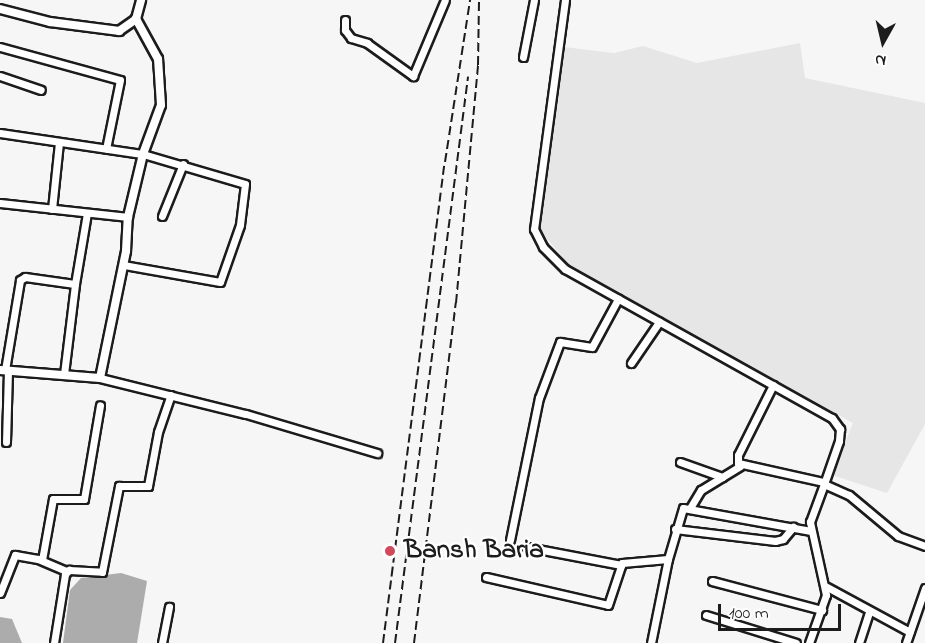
<!DOCTYPE html>
<style>
body{margin:0}
#map{position:relative;width:925px;height:643px;overflow:hidden;background:#f6f6f6;font-family:"Indie Flower",sans-serif}
div>[style]{position:absolute}
[style*='--x']{left:calc(var(--x)*1px);top:calc(var(--y)*1px);width:calc(var(--w)*1px);rotate:calc(var(--a)*1deg)}
.built>*{inset:0;background:#e6e6e6}
.water>*{inset:0;background:#acacac}
.roads{filter:drop-shadow(2px 0 #1c1c1c) drop-shadow(-2px 0 #1c1c1c) drop-shadow(0 2px #1c1c1c) drop-shadow(0 -2px #1c1c1c)}
.minor>*{height:7px;margin:-3.5px;padding:0 3.5px;transform-origin:3.5px;border-radius:3.5px;background:#fff}
.tertiary>*{height:8px;margin:-4px;padding:0 4px;transform-origin:4px;border-radius:4px;background:#fff}
.rail>*{height:2px;margin-top:-1px;transform-origin:0;background:repeating-linear-gradient(90deg,#1c1c1c 0 9px,transparent 0 13.5px)}
.dots>*{width:16px;height:16px;translate:-50% -50%;box-sizing:border-box;border:3px solid #fff;border-radius:50%}
span{translate:-50% -50%;white-space:nowrap;text-align:center;line-height:1.15;-webkit-text-stroke:4.5px #fff;paint-order:stroke}
.poi-label{font-size:27px;color:#1c1c1c;font-weight:700}
.left{translate:0 -50%;text-align:left}
.north{position:absolute;left:853px;top:12px;width:60px;height:60px;-webkit-text-stroke:4px #fff;paint-order:stroke;rotate:188deg;font-size:16px;font-weight:700;line-height:24px;text-align:center;color:#1c1c1c}
.north::after{content:'';display:block;margin:auto;width:21px;height:27px;background:#1c1c1c;clip-path:polygon(50% 0,100% 100%,50% 72%,0 100%)}
.scale{position:absolute;left:718px;top:604px;width:123px;height:27px;box-sizing:border-box;border:3px solid #1c1c1c;border-top:0;padding-left:8px;font-size:18px;line-height:21px;white-space:nowrap;color:#1c1c1c;-webkit-text-stroke:4px #fff;paint-order:stroke}
</style>
<div id="map">
<div class="built">
<i style="clip-path:polygon(800px 43px,805px 78px,925px 103px,925px 424px,887px 493px,832px 475px,853px 423px,570px 266px,539px 229px,564px 47px,614px 53px,643px 46px,697px 63px)"></i>
</div>
<div class="water">
<i style="clip-path:polygon(121px 573px,147px 581px,137px 643px,63px 643px,70px 590px,81px 578px)"></i>
<i style="clip-path:polygon(0 617px,12px 619px,22px 643px,0 643px)"></i>
</div>
<div class="roads">
<div class="minor">
<i style="--x:565;--y:0;--w:231;--a:97.7"></i>
<i style="--x:534;--y:229;--w:20;--a:63"></i>
<i style="--x:543;--y:247;--w:31;--a:45"></i>
<i style="--x:565;--y:269;--w:306;--a:29.2"></i>
<i style="--x:832;--y:418;--w:14;--a:54"></i>
<i style="--x:840;--y:429;--w:12;--a:95"></i>
<i style="--x:839;--y:441;--w:46;--a:109.2"></i>
<i style="--x:824;--y:484;--w:27;--a:24"></i>
<i style="--x:849;--y:495;--w:64;--a:39.9"></i>
<i style="--x:898;--y:536;--w:29;--a:20"></i>
<i style="--x:345;--y:20;--w:10;--a:90"></i>
<i style="--x:345;--y:30;--w:10;--a:53"></i>
<i style="--x:351;--y:38;--w:17;--a:17"></i>
<i style="--x:367;--y:43;--w:57;--a:35.7"></i>
<i style="--x:413;--y:76;--w:82;--a:-67.2"></i>
<i style="--x:0;--y:47;--w:124;--a:15.4"></i>
<i style="--x:120;--y:80;--w:70;--a:101.5"></i>
<i style="--x:523;--y:57;--w:58;--a:-79.1"></i>
<i style="--x:0;--y:76;--w:43;--a:18.9"></i>
<i style="--x:0;--y:133;--w:145;--a:8.4"></i>
<i style="--x:143;--y:154;--w:106;--a:16.4"></i>
<i style="--x:245;--y:184;--w:41;--a:97"></i>
<i style="--x:240;--y:225;--w:60;--a:109.3"></i>
<i style="--x:220;--y:282;--w:97;--a:-170"></i>
<i style="--x:0;--y:203;--w:129;--a:6.2"></i>
<i style="--x:52;--y:209;--w:67;--a:-84"></i>
<i style="--x:162;--y:216;--w:56;--a:-68"></i>
<i style="--x:631;--y:363;--w:50;--a:-55.7"></i>
<i style="--x:5;--y:370;--w:91;--a:-80.5"></i>
<i style="--x:20;--y:280;--w:6;--a:-31"></i>
<i style="--x:25;--y:277;--w:50;--a:8"></i>
<i style="--x:75;--y:284;--w:72;--a:-80.4"></i>
<i style="--x:64;--y:374;--w:91;--a:-83"></i>
<i style="--x:100;--y:378;--w:150;--a:13.9"></i>
<i style="--x:246;--y:414;--w:137;--a:16.6"></i>
<i style="--x:773;--y:385;--w:78;--a:116.6"></i>
<i style="--x:738;--y:455;--w:8;--a:90"></i>
<i style="--x:738;--y:463;--w:88;--a:12.5"></i>
<i style="--x:6;--y:442;--w:72;--a:-88.4"></i>
<i style="--x:680;--y:462;--w:45;--a:19.7"></i>
<i style="--x:690;--y:508;--w:21;--a:-59"></i>
<i style="--x:701;--y:490;--w:46;--a:-31.6"></i>
<i style="--x:675;--y:529;--w:101;--a:6.8"></i>
<i style="--x:775;--y:541;--w:8;--a:-14"></i>
<i style="--x:783;--y:539;--w:16;--a:-50"></i>
<i style="--x:510;--y:540;--w:145;--a:-78.5"></i>
<i style="--x:539;--y:398;--w:60;--a:-69.4"></i>
<i style="--x:560;--y:342;--w:32;--a:9"></i>
<i style="--x:592;--y:347;--w:55;--a:-61.6"></i>
<i style="--x:527;--y:547;--w:96;--a:10.8"></i>
<i style="--x:42;--y:560;--w:62;--a:-79.8"></i>
<i style="--x:53;--y:499;--w:31;--a:0"></i>
<i style="--x:84;--y:499;--w:95;--a:-80.3"></i>
<i style="--x:486;--y:577;--w:125;--a:12.9"></i>
<i style="--x:608;--y:605;--w:44;--a:-71.6"></i>
<i style="--x:622;--y:563;--w:46;--a:-5"></i>
<i style="--x:668;--y:559;--w:53;--a:-73.6"></i>
<i style="--x:683;--y:508;--w:130;--a:10.2"></i>
<i style="--x:712;--y:581;--w:114;--a:14.8"></i>
<i style="--x:827;--y:587;--w:94;--a:28.5"></i>
<i style="--x:0;--y:593;--w:41;--a:-68.5"></i>
<i style="--x:15;--y:555;--w:23;--a:10"></i>
<i style="--x:38;--y:559;--w:30;--a:23"></i>
<i style="--x:706;--y:615;--w:94;--a:17.3"></i>
<i style="--x:54;--y:643;--w:70;--a:-80.9"></i>
<i style="--x:65;--y:574;--w:6;--a:-45"></i>
<i style="--x:69;--y:570;--w:33;--a:3"></i>
<i style="--x:102;--y:572;--w:88;--a:-78.8"></i>
<i style="--x:119;--y:486;--w:29;--a:0"></i>
<i style="--x:148;--y:486;--w:55;--a:-79.5"></i>
<i style="--x:158;--y:432;--w:39;--a:-71"></i>
<i style="--x:162;--y:643;--w:37;--a:-79"></i>
<i style="--x:651;--y:643;--w:86;--a:-78.6"></i>
<i style="--x:809;--y:643;--w:51;--a:-70.5"></i>
<i style="--x:826;--y:595;--w:75;--a:-102.4"></i>
<i style="--x:810;--y:522;--w:40;--a:-69.8"></i>
<i style="--x:859;--y:643;--w:33;--a:-72"></i>
<i style="--x:906;--y:643;--w:58;--a:-70.9"></i>
</div>
<div class="tertiary">
<i style="--x:0;--y:9;--w:52;--a:14.6"></i>
<i style="--x:50;--y:22;--w:70;--a:7.4"></i>
<i style="--x:119;--y:31;--w:21;--a:-35"></i>
<i style="--x:136;--y:19;--w:20;--a:-75"></i>
<i style="--x:0;--y:370;--w:100;--a:4.6"></i>
<i style="--x:100;--y:378;--w:130;--a:-78.4"></i>
<i style="--x:126;--y:251;--w:34;--a:-87"></i>
<i style="--x:128;--y:217;--w:65;--a:-76.6"></i>
<i style="--x:143;--y:154;--w:52;--a:-69.8"></i>
<i style="--x:161;--y:105;--w:46;--a:-93.7"></i>
<i style="--x:158;--y:59;--w:46;--a:-118.8"></i>
</div>
</div>
<div class="rail">
<i style="--x:383;--y:643;--w:485;--a:-82.7"></i>
<i style="--x:445;--y:162;--w:164;--a:-81.2"></i>
<i style="--x:395;--y:643;--w:571;--a:-82.65"></i>
<i style="--x:414;--y:643;--w:343;--a:-83"></i>
<i style="--x:456;--y:303;--w:239;--a:-84.7"></i>
<i style="--x:478;--y:65;--w:65;--a:-89.1"></i>
</div>
<div class="dots">
<i style="left:390px;top:551px;background:#d1495b"></i>
</div>
<div class="poi-label">
<span class="left" style="left:404px;top:551px">Bansh Baria</span>
</div>
<div class="north">N</div>
<div class="scale">100 m</div>
</div>
